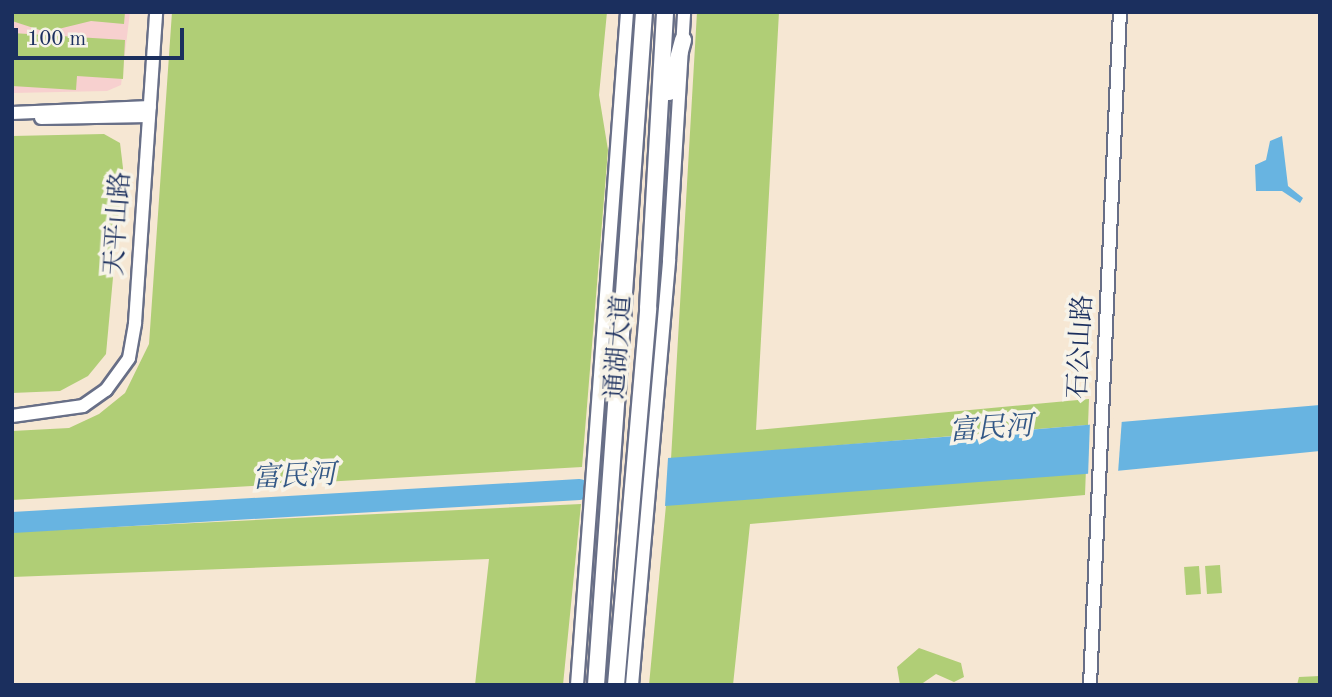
<!DOCTYPE html>
<meta charset="utf-8">
<style>
body{margin:0}
#map{position:relative;width:1332px;height:697px;overflow:hidden;background:#f6e7d3;font-family:"Old Standard TT","Noto Serif SC",serif}
div>[style]{position:absolute}
[style*='--x']{left:calc(var(--x)*1px);top:calc(var(--y)*1px);width:calc(var(--w)*1px);rotate:calc(var(--a)*1deg)}
.built>*{inset:0;background:#f7d0cf}
.green>*{inset:0;background:#b0ce76;transform-origin:0 0}
.water>*{inset:0;background:#68b4e1}
.pier>*{inset:0;background:#f6e7d3}
.river>*{height:21px;margin:-10.5px;padding:0 10.5px;transform-origin:10.5px;border-radius:10.5px;background:#68b4e1}
.roads{filter:drop-shadow(2px 0 #686f87) drop-shadow(-2px 0 #686f87) drop-shadow(0 2px #686f87) drop-shadow(0 -2px #686f87)}
.minor>*{height:12px;margin:-6px;padding:0 6px;transform-origin:6px;border-radius:6px;background:#fff}
.major>*{height:16px;margin:-8px;padding:0 8px;transform-origin:8px;border-radius:8px;background:#fff}
span{translate:-50% -50%;white-space:nowrap;text-align:center;line-height:1.15;-webkit-text-stroke:7px #f7f3e8;paint-order:stroke}
.street-label{font-size:26px;color:#1b2f5e}
.water-label{font-size:28px;color:#325785;font-style:italic}
.frame{position:absolute;inset:0;border:14px solid #1b2f5e;pointer-events:none}
.scale{position:absolute;left:14px;top:28px;width:170px;height:32px;box-sizing:border-box;border:4px solid #1b2f5e;border-top:0;padding-left:9px;font-size:21px;line-height:24px;white-space:nowrap;color:#1b2f5e;-webkit-text-stroke:5px #f7f3e8;paint-order:stroke}
</style>
<div id="map">
<div class="built">
<i style="clip-path:polygon(12px 12px,130px 12px,121px 85px,107px 91px,12px 93px)"></i>
</div>
<div class="green">
<i style="clip-path:polygon(12px 12px,125px 12px,124px 24px,91px 21px,46px 32px,12px 21px)"></i>
<i style="clip-path:polygon(172px 12px,607px 12px,599px 95px,608px 150px,582px 467px,12px 500px,12px 431px,69px 428px,99px 414px,125px 393px,149px 344px)"></i>
<i style="clip-path:polygon(697px 12px,779px 12px,756px 430px,1089px 399px,1088px 425px,671px 459px)"></i>
<i style="clip-path:polygon(12px 33px,125px 40px,123px 79px,77px 76px,76px 90px,12px 86px)"></i>
<i style="clip-path:polygon(104px 134px,120px 143px,123px 168px,106px 354px,88px 376px,60px 391px,12px 393px,12px 136px)"></i>
<i style="clip-path:polygon(1086px 468px,1085px 495px,750px 524px,733px 685px,649px 685px,666px 505px)"></i>
<i style="clip-path:polygon(581px 504px,563px 685px,475px 685px,489px 559px,12px 577px,12px 532px)"></i>
<i style="left:1220px;top:565px;width:28px;height:15px;rotate:86deg"></i>
<i style="left:1199px;top:566px;width:28px;height:15px;rotate:86deg"></i>
<i style="clip-path:polygon(919px 648px,961px 663px,964px 677px,954px 682px,936px 674px,920px 685px,900px 685px,897px 667px)"></i>
<i style="clip-path:polygon(1320px 676px,1320px 685px,1297px 685px,1299px 677px)"></i>
</div>
<div class="water">
<i style="clip-path:polygon(1282px 136px,1288px 186px,1303px 198px,1300px 203px,1282px 191px,1256px 191px,1255px 165px,1266px 160px,1270px 141px)"></i>
<i style="clip-path:polygon(1320px 405px,1320px 451px,1085px 474px,665px 506px,668px 458px,956px 436px,957px 440px,981px 439px,981px 434px)"></i>
</div>
<div class="pier">
<i style="clip-path:polygon(1122px 418px,1118px 473px,1088px 477px,1090px 421px)"></i>
</div>
<div class="river">
<i style="--x:12;--y:522;--w:568;--a:-3.33"></i>
</div>
<div class="roads">
<div class="minor">
<i style="--x:12;--y:113;--w:138;--a:-2.5"></i>
<i style="--x:41;--y:118;--w:108;--a:-1.1"></i>
<i style="--x:12;--y:416;--w:72;--a:-8"></i>
<i style="--x:83;--y:406;--w:28;--a:-35"></i>
<i style="--x:106;--y:390;--w:39;--a:-54"></i>
<i style="--x:129;--y:358;--w:36;--a:-80"></i>
<i style="--x:135;--y:323;--w:312;--a:-86.1"></i>
<i style="--x:577;--y:685;--w:675;--a:-85.75"></i>
<i style="--x:632;--y:685;--w:427;--a:-85"></i>
<i style="--x:669;--y:260;--w:248;--a:-86.5"></i>
<i style="--x:1090;--y:685;--w:674;--a:-87.45"></i>
</div>
<div class="major">
<i style="--x:669;--y:92;--w:54;--a:-74.9"></i>
<i style="--x:596;--y:685;--w:675;--a:-85.92"></i>
<i style="--x:616;--y:685;--w:378;--a:-85.1"></i>
<i style="--x:648;--y:308;--w:296;--a:-86.7"></i>
</div>
</div>
<div class="street-label">
<span style="left:119px;top:224px;rotate:-86deg">天平山路</span>
<span style="left:620px;top:347px;rotate:-86deg">通湖大道</span>
<span style="left:1082px;top:347px;rotate:-87deg">石公山路</span>
</div>
<div class="water-label">
<span style="left:991px;top:430px;rotate:-4deg">富民河</span>
<span style="left:294px;top:478px;rotate:-3deg">富民河</span>
</div>
<div class="frame"></div>
<div class="scale">100 m</div>
</div>
